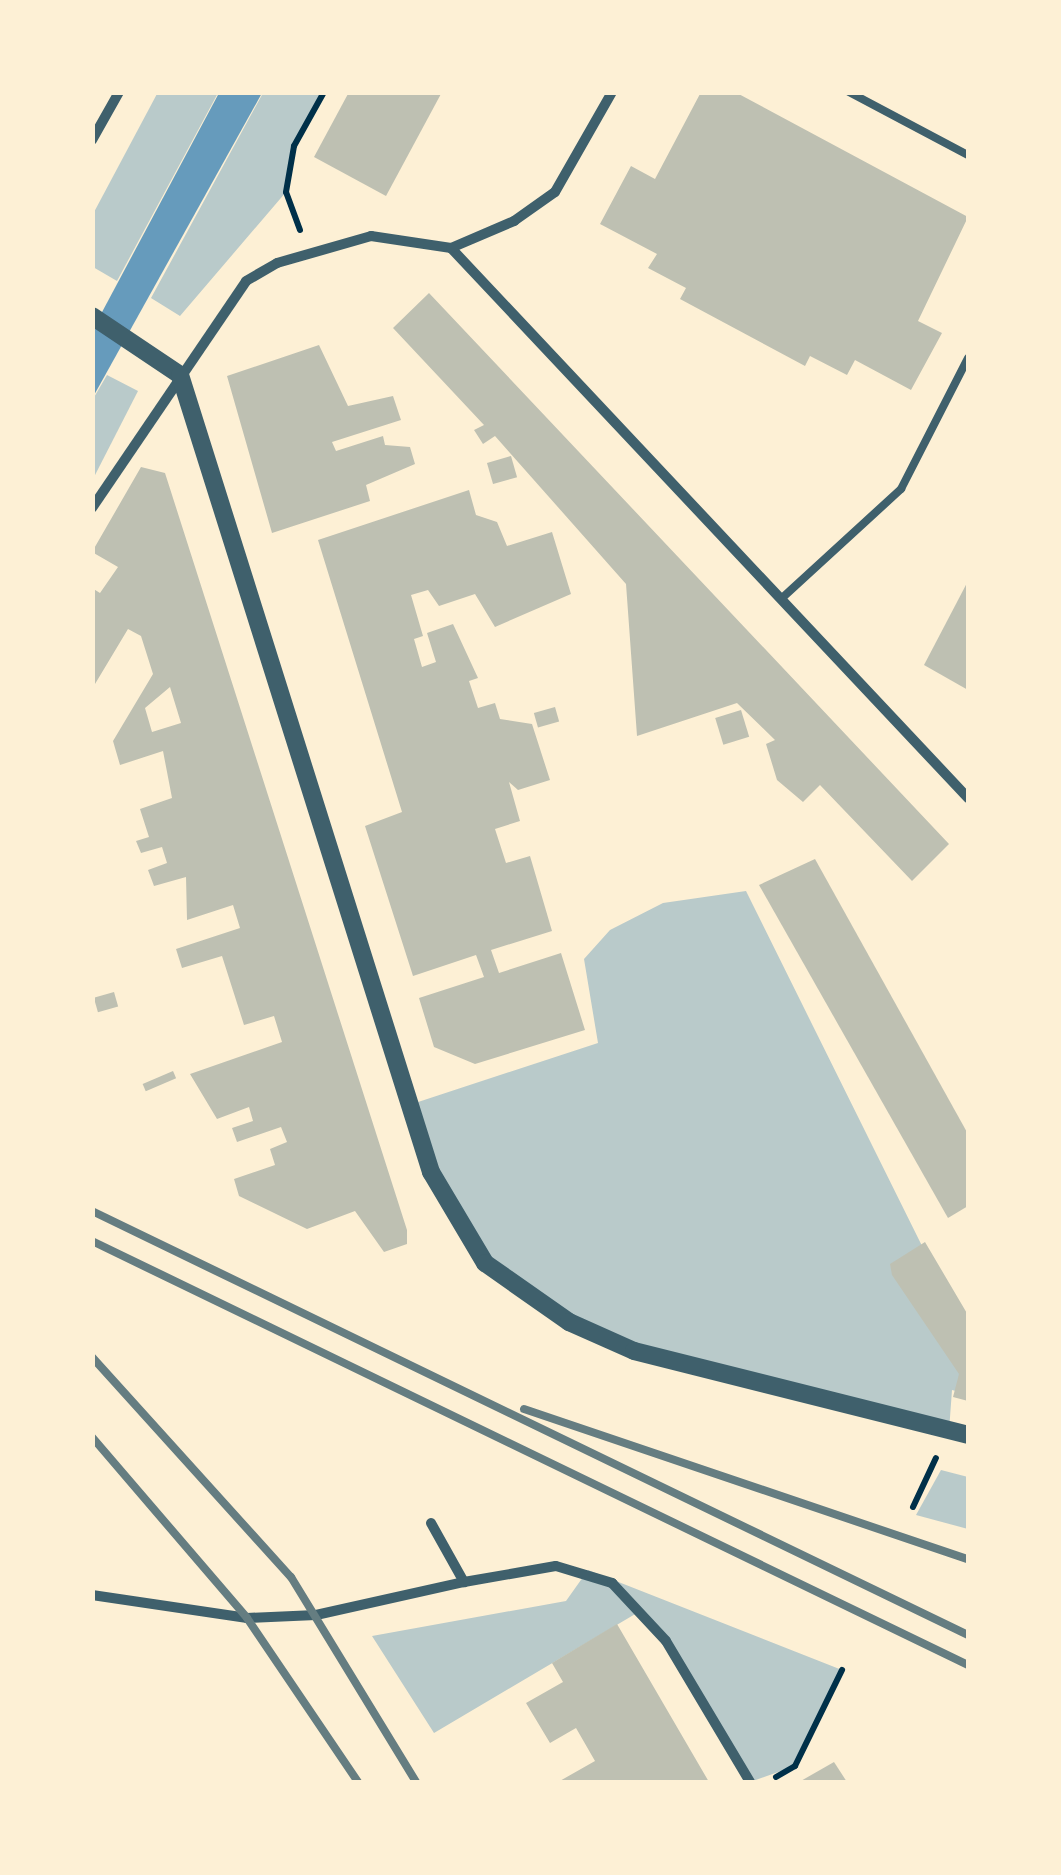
<!DOCTYPE html>
<style>
body{margin:0}
#map{position:relative;width:1061px;height:1875px;overflow:hidden;background:#fdf0d5;font-family:"Space Grotesk",sans-serif}
div>[style]{position:absolute}
[style*='--x']{left:calc(var(--x)*1px);top:calc(var(--y)*1px);width:calc(var(--w)*1px);rotate:calc(var(--a)*1deg)}
.green>*{inset:0;background:#b9caca}
.water>*{inset:0;background:#669bbc}
.building>*{inset:0;background:#bec0b2;transform-origin:0 0}
.path>*{height:6px;margin:-3px;padding:0 3px;transform-origin:3px;border-radius:3px;background:#003049}
.service>*{height:8px;margin:-4px;padding:0 4px;transform-origin:4px;border-radius:4px;background:#3f606c}
.minor>*{height:10px;margin:-5px;padding:0 5px;transform-origin:5px;border-radius:5px;background:#3f606c}
.tertiary>*{height:18px;margin:-9px;padding:0 9px;transform-origin:9px;border-radius:9px;background:#3f606c}
.rail>*{height:8px;margin:-4px;padding:0 4px;transform-origin:4px;border-radius:4px;background:#657d81}
span{translate:-50% -50%;white-space:nowrap;text-align:center;line-height:1.15;-webkit-text-stroke:9px #fdf0d5;paint-order:stroke}
.frame{position:absolute;inset:0;border:95px solid #fdf0d5;pointer-events:none}
</style>
<div id="map">
<div class="green">
<i style="clip-path:polygon(158px 92px,218px 93px,117px 281px,93px 267px,93px 214px)"></i>
<i style="clip-path:polygon(263px 93px,324px 93px,294px 146px,286px 192px,180px 316px,151px 298px)"></i>
<i style="clip-path:polygon(107px 375px,138px 391px,93px 479px,93px 399px)"></i>
<i style="clip-path:polygon(746px 891px,930px 1262px,912px 1272px,968px 1370px,968px 1394px,952px 1390px,949px 1431px,634px 1351px,531px 1300px,457px 1225px,409px 1105px,598px 1043px,584px 959px,610px 930px,663px 903px)"></i>
<i style="clip-path:polygon(941px 1470px,968px 1477px,968px 1529px,916px 1515px)"></i>
<i style="clip-path:polygon(588px 1570px,842px 1670px,795px 1766px,750px 1782px,642px 1610px,434px 1733px,372px 1636px,566px 1601px)"></i>
</div>
<div class="water">
<i style="clip-path:polygon(219px 93px,262px 93px,93px 397px,93px 329px)"></i>
</div>
<div class="building">
<i style="clip-path:polygon(349px 92px,442px 92px,386px 196px,314px 157px)"></i>
<i style="clip-path:polygon(701px 92px,735px 92px,968px 217px,918px 321px,942px 333px,911px 390px,855px 360px,847px 375px,810px 356px,805px 366px,680px 299px,686px 288px,648px 268px,657px 254px,600px 224px,631px 166px,655px 179px)"></i>
<i style="clip-path:polygon(429px 293px,949px 844px,912px 881px,820px 785px,803px 802px,777px 780px,766px 744px,775px 740px,737px 703px,637px 736px,626px 584px,495px 436px,483px 444px,474px 430px,484px 425px,393px 328px)"></i>
<i style="clip-path:polygon(319px 345px,348px 406px,393px 396px,401px 420px,332px 442px,336px 451px,383px 436px,385px 445px,410px 447px,415px 464px,366px 485px,370px 501px,272px 533px,227px 376px)"></i>
<i style="left:511px;top:456px;width:22px;height:25px;rotate:74deg"></i>
<i style="clip-path:polygon(evenodd,141px 467px,165px 473px,407px 1230px,407px 1244px,384px 1252px,355px 1211px,307px 1229px,239px 1196px,234px 1179px,275px 1165px,270px 1149px,287px 1142px,281px 1127px,237px 1142px,232px 1128px,253px 1121px,249px 1107px,217px 1119px,190px 1074px,282px 1042px,274px 1016px,244px 1025px,222px 956px,182px 968px,176px 949px,240px 928px,233px 905px,187px 920px,186px 877px,154px 886px,148px 870px,167px 863px,162px 847px,141px 853px,136px 841px,149px 837px,140px 809px,172px 798px,163px 751px,120px 765px,113px 741px,153px 674px,141px 636px,128px 629px,92px 689px,92px 588px,100px 593px,118px 567px,92px 552px,141px 467px,170px 687px,181px 723px,152px 732px,145px 708px,170px 687px)"></i>
<i style="clip-path:polygon(469px 490px,476px 515px,497px 522px,507px 546px,552px 532px,571px 594px,495px 627px,475px 594px,439px 606px,428px 590px,411px 595px,423px 636px,414px 639px,422px 667px,436px 662px,427px 633px,453px 624px,478px 678px,469px 681px,478px 708px,495px 703px,500px 719px,532px 724px,550px 780px,518px 790px,509px 782px,520px 821px,495px 829px,506px 863px,530px 856px,552px 931px,491px 950px,499px 973px,561px 953px,585px 1030px,475px 1064px,434px 1047px,419px 998px,484px 977px,476px 955px,413px 976px,365px 826px,402px 812px,318px 540px)"></i>
<i style="clip-path:polygon(968px 581px,968px 690px,924px 665px)"></i>
<i style="left:555px;top:707px;width:15px;height:22px;rotate:74deg"></i>
<i style="left:741px;top:710px;width:28px;height:27px;rotate:73deg"></i>
<i style="clip-path:polygon(815px 859px,968px 1134px,968px 1206px,948px 1218px,759px 885px)"></i>
<i style="left:114px;top:992px;width:15px;height:21px;rotate:74deg"></i>
<i style="left:173px;top:1071px;width:8px;height:33px;rotate:67deg"></i>
<i style="clip-path:polygon(925px 1242px,968px 1315px,968px 1401px,953px 1397px,959px 1374px,892px 1275px,890px 1264px)"></i>
<i style="clip-path:polygon(617px 1624px,709px 1782px,558px 1782px,595px 1761px,576px 1728px,550px 1743px,526px 1703px,563px 1682px,552px 1663px)"></i>
<i style="clip-path:polygon(834px 1762px,847px 1782px,799px 1782px)"></i>
</div>
<div class="path">
<i style="--x:300;--y:230;--w:40;--a:-110.2"></i>
<i style="--x:286;--y:192;--w:47;--a:-80.1"></i>
<i style="--x:294;--y:146;--w:62;--a:-60.9"></i>
<i style="--x:913;--y:1507;--w:54;--a:-64.9"></i>
<i style="--x:776;--y:1777;--w:22;--a:-30"></i>
<i style="--x:795;--y:1766;--w:107;--a:-63.9"></i>
</div>
<div class="service">
<i style="--x:849;--y:92;--w:135;--a:27.9"></i>
<i style="--x:781;--y:599;--w:163;--a:-42.5"></i>
<i style="--x:901;--y:489;--w:147;--a:-62.9"></i>
</div>
<div class="minor">
<i style="--x:92;--y:140;--w:55;--a:-60.6"></i>
<i style="--x:451;--y:248;--w:755;--a:46.77"></i>
<i style="--x:92;--y:508;--w:274;--a:-55.8"></i>
<i style="--x:246;--y:281;--w:36;--a:-30"></i>
<i style="--x:277;--y:263;--w:98;--a:-16"></i>
<i style="--x:371;--y:236;--w:81;--a:8.5"></i>
<i style="--x:451;--y:248;--w:69;--a:-23.2"></i>
<i style="--x:514;--y:221;--w:50;--a:-35.3"></i>
<i style="--x:555;--y:192;--w:115;--a:-60.3"></i>
<i style="--x:431;--y:1523;--w:68;--a:60.8"></i>
<i style="--x:464;--y:1582;--w:93;--a:-9.9"></i>
<i style="--x:556;--y:1566;--w:59;--a:16.9"></i>
<i style="--x:612;--y:1583;--w:79;--a:47"></i>
<i style="--x:666;--y:1641;--w:164;--a:59.2"></i>
<i style="--x:92;--y:1595;--w:157;--a:8.4"></i>
<i style="--x:247;--y:1618;--w:69;--a:-2.5"></i>
<i style="--x:316;--y:1615;--w:152;--a:-12.6"></i>
</div>
<div class="tertiary">
<i style="--x:92;--y:316;--w:106;--a:33.8"></i>
<i style="--x:180;--y:375;--w:836;--a:72.52"></i>
<i style="--x:431;--y:1172;--w:106;--a:59.3"></i>
<i style="--x:485;--y:1263;--w:103;--a:35.1"></i>
<i style="--x:569;--y:1322;--w:71;--a:24"></i>
<i style="--x:634;--y:1351;--w:344;--a:14.1"></i>
</div>
<div class="rail">
<i style="--x:92;--y:1211;--w:973;--a:25.83"></i>
<i style="--x:92;--y:1241;--w:973;--a:25.83"></i>
<i style="--x:92;--y:1357;--w:297;--a:47.9"></i>
<i style="--x:291;--y:1577;--w:240;--a:58.6"></i>
<i style="--x:524;--y:1409;--w:469;--a:18.7"></i>
<i style="--x:92;--y:1437;--w:238;--a:49.4"></i>
<i style="--x:247;--y:1618;--w:198;--a:55.9"></i>
</div>
<div class="frame"></div>
</div>
